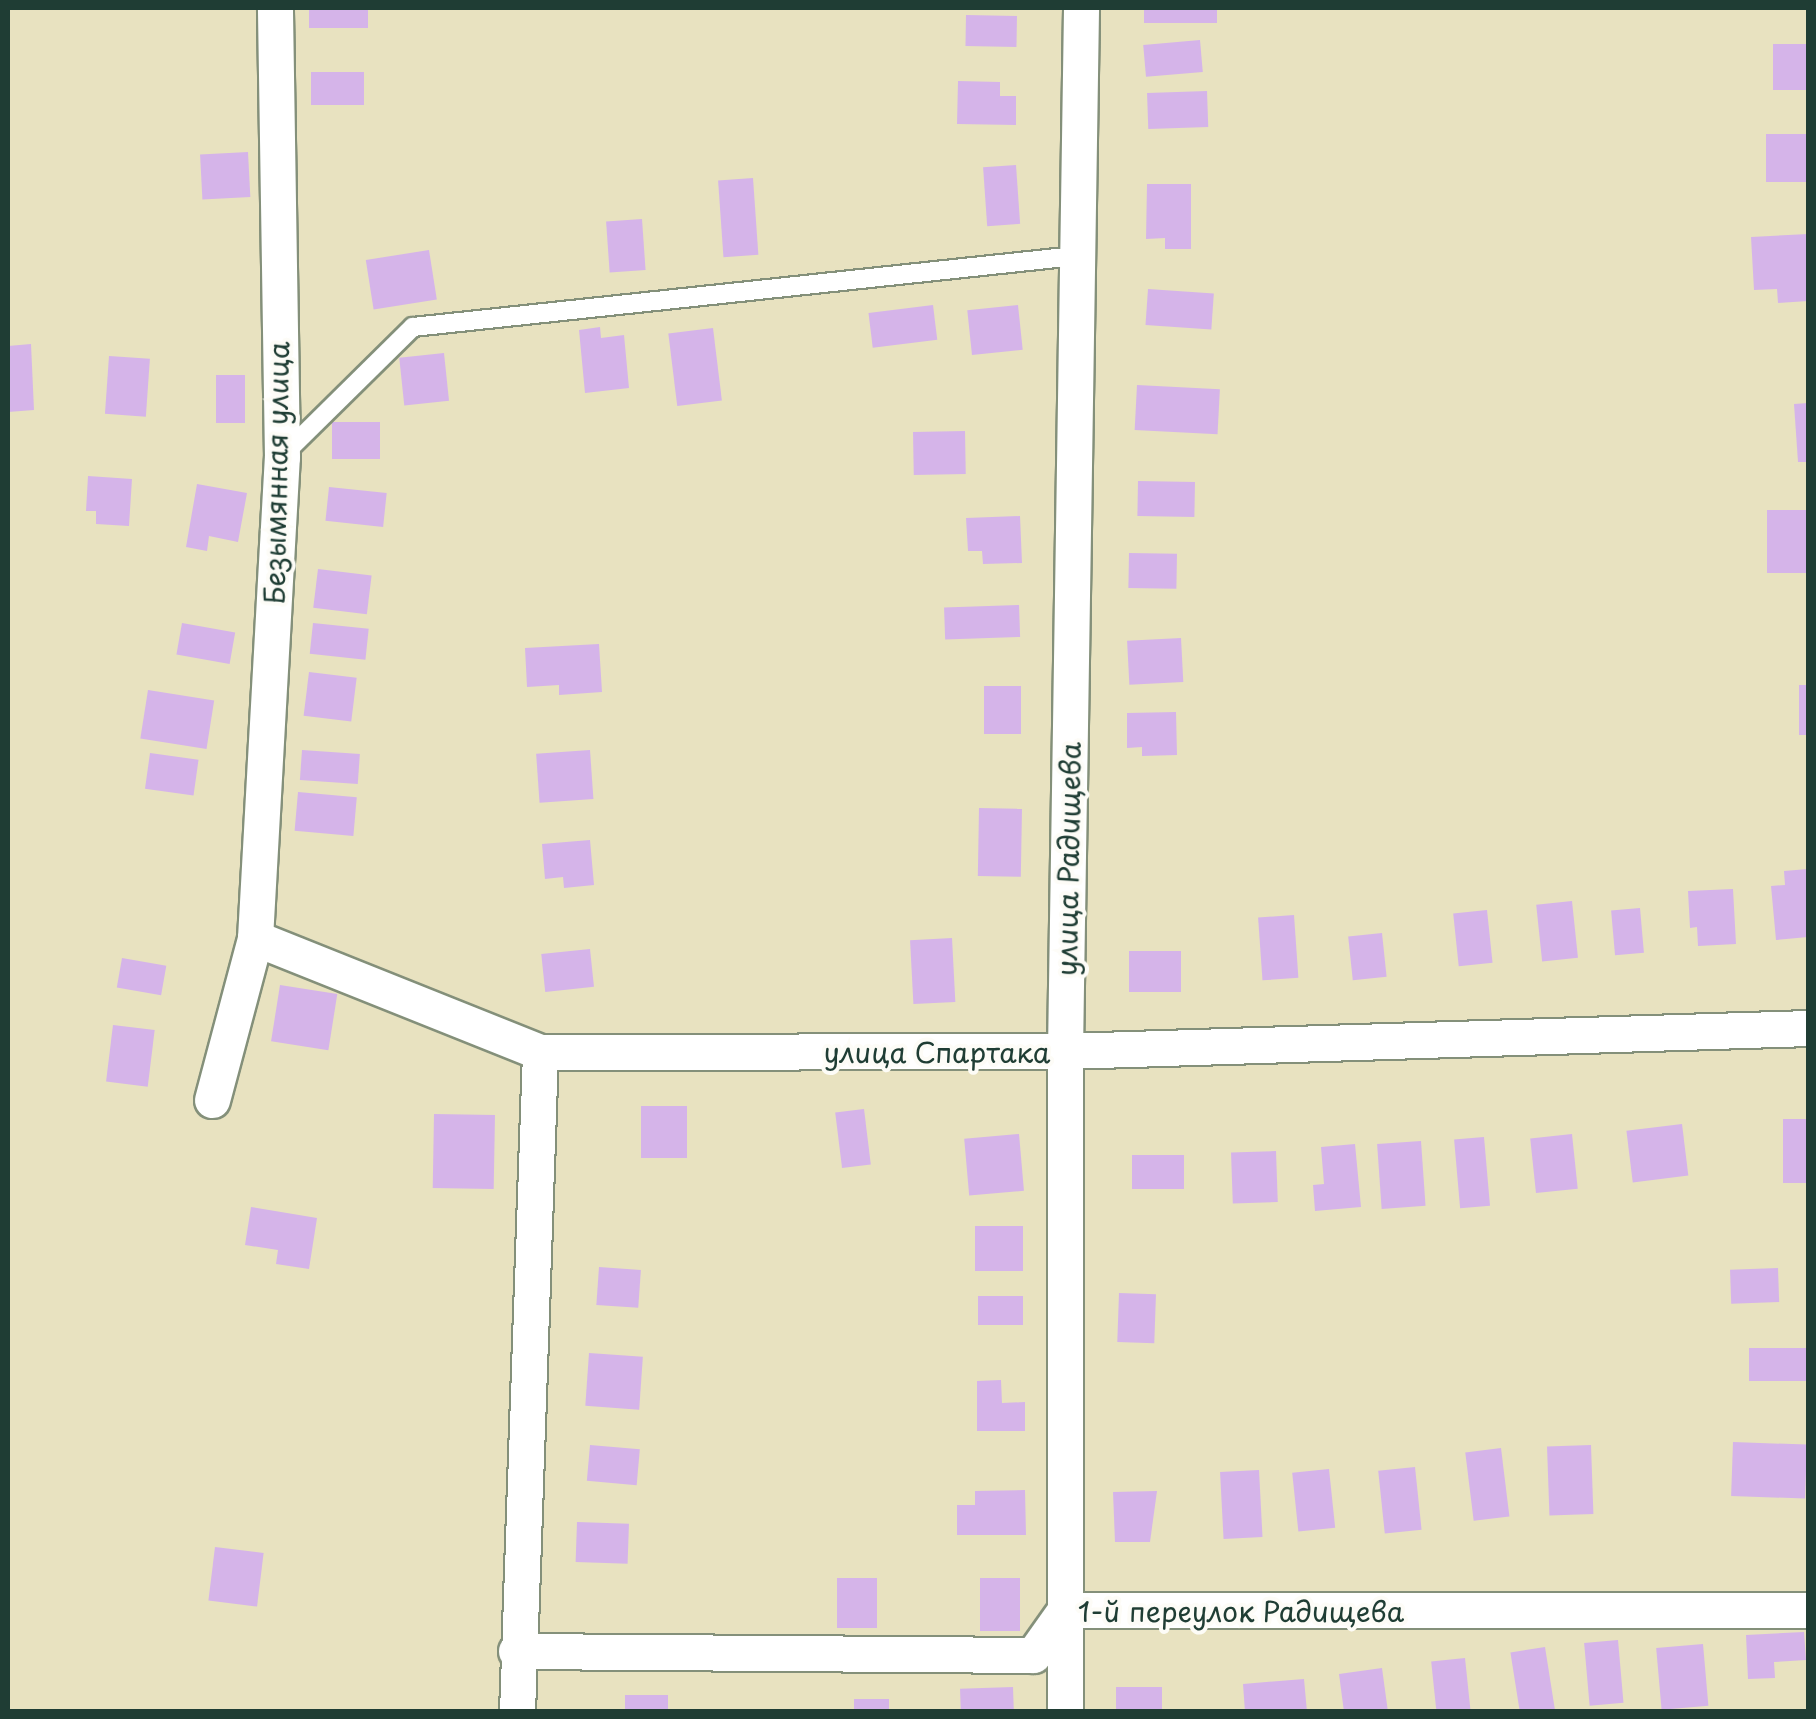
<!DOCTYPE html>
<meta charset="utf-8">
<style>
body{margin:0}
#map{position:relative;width:1816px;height:1719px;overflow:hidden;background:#e8e2c0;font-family:"Playpen Sans",sans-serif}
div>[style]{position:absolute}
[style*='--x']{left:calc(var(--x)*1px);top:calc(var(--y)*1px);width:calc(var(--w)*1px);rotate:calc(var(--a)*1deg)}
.building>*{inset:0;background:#d5b4e9;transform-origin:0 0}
.roads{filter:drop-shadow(2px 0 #84907a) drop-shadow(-2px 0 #84907a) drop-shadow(0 2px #84907a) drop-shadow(0 -2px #84907a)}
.lane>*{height:18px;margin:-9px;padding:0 9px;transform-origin:9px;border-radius:9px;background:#fff}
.street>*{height:35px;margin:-17.5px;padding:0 17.5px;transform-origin:17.5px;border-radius:17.5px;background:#fff}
span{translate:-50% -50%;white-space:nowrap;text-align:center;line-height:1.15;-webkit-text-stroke:8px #fdfcf7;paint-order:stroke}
.street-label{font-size:28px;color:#1f3d34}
.frame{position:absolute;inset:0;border:10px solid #1f3d34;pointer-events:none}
</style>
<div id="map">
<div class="building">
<i style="left:309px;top:8px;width:59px;height:20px"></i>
<i style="left:1144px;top:8px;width:73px;height:15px"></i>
<i style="left:966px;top:15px;width:51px;height:31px;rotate:1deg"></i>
<i style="left:1200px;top:40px;width:32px;height:57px;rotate:85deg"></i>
<i style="left:1808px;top:44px;width:46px;height:35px;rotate:90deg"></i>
<i style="left:311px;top:72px;width:53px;height:33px"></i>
<i style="clip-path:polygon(958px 81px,1000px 82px,1000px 96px,1016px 96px,1016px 125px,957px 124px)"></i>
<i style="left:1207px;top:91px;width:36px;height:60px;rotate:88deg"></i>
<i style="left:1808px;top:134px;width:48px;height:42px;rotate:90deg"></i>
<i style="left:248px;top:152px;width:45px;height:48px;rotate:87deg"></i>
<i style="left:1016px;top:165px;width:59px;height:33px;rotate:86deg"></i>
<i style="left:753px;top:178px;width:77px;height:35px;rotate:86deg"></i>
<i style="clip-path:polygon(1147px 184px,1191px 184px,1191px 249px,1165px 249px,1165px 238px,1146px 239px)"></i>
<i style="left:642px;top:219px;width:51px;height:36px;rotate:86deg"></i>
<i style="clip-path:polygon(1808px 234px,1808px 301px,1778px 303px,1777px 289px,1754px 290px,1751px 237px)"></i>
<i style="left:429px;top:250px;width:50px;height:64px;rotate:81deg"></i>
<i style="left:1148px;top:289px;width:66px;height:36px;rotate:4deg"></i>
<i style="left:933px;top:305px;width:35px;height:65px;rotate:83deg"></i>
<i style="left:1018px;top:305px;width:45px;height:51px;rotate:84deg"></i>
<i style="clip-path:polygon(600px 327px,601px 338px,624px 335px,629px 388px,585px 393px,579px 330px)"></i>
<i style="left:713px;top:328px;width:73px;height:45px;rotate:83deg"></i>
<i style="clip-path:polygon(31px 344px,34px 410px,8px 412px,8px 346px)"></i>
<i style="left:444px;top:353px;width:48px;height:45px;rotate:84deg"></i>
<i style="left:109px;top:356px;width:41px;height:58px;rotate:4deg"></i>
<i style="left:216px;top:375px;width:29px;height:48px"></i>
<i style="left:1137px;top:385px;width:83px;height:45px;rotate:3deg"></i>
<i style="clip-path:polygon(1808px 403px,1808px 462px,1798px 462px,1794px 404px)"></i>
<i style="left:332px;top:422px;width:48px;height:37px"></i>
<i style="left:965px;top:431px;width:43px;height:52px;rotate:89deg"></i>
<i style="clip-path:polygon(88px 476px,132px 479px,129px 526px,96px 524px,96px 511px,86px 511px)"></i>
<i style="left:1138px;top:481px;width:57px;height:35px;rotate:1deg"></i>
<i style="clip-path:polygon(197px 484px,247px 493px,238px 542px,209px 536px,207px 551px,186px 547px)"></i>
<i style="left:329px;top:487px;width:58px;height:34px;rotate:6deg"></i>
<i style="left:1808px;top:510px;width:63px;height:41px;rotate:90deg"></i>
<i style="clip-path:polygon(1020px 516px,1022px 563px,983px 564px,982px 551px,968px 551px,966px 518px)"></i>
<i style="left:1129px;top:553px;width:48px;height:35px;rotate:1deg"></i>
<i style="left:318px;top:569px;width:54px;height:39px;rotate:7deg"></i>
<i style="left:1019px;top:605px;width:32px;height:75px;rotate:88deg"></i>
<i style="left:182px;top:623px;width:54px;height:32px;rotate:10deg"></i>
<i style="left:313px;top:623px;width:56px;height:31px;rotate:6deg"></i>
<i style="left:1181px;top:638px;width:44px;height:54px;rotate:87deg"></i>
<i style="clip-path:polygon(599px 644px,602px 692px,559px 695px,559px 685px,527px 687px,525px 648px)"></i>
<i style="left:309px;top:672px;width:48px;height:44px;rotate:7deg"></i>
<i style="left:1799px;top:685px;width:9px;height:50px"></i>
<i style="left:984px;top:686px;width:37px;height:48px"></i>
<i style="left:148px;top:690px;width:67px;height:49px;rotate:9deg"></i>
<i style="clip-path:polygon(1176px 712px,1177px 755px,1142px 756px,1142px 747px,1127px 748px,1127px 713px)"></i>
<i style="left:302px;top:750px;width:58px;height:30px;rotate:4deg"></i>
<i style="left:590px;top:750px;width:49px;height:54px;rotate:86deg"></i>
<i style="left:150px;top:753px;width:49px;height:36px;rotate:8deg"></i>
<i style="left:298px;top:792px;width:59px;height:39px;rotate:5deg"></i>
<i style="left:979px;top:808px;width:43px;height:68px;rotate:1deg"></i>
<i style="clip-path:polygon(590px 840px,594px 885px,564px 888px,563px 877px,545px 879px,542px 844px)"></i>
<i style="clip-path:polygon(1808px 869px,1808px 937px,1776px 940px,1771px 886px,1785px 885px,1784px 871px)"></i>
<i style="clip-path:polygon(1733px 889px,1736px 944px,1698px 946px,1697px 927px,1690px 928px,1688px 891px)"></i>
<i style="left:1572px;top:901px;width:57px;height:36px;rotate:84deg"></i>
<i style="left:1640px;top:908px;width:45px;height:29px;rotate:85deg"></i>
<i style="left:1487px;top:910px;width:53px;height:34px;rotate:84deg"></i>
<i style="left:1294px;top:915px;width:63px;height:36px;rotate:86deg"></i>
<i style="left:1382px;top:933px;width:44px;height:34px;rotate:84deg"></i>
<i style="left:952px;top:938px;width:64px;height:42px;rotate:87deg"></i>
<i style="left:590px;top:949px;width:38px;height:49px;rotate:84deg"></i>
<i style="left:1129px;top:951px;width:52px;height:41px"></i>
<i style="left:122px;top:958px;width:45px;height:30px;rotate:10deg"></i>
<i style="left:280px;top:985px;width:58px;height:57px;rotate:9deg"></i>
<i style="left:113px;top:1025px;width:42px;height:57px;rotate:7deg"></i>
<i style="left:641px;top:1106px;width:46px;height:52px"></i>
<i style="left:864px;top:1109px;width:56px;height:29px;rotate:83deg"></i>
<i style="left:434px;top:1114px;width:61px;height:74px;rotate:1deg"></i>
<i style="left:1783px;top:1119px;width:25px;height:64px"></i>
<i style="left:1682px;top:1124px;width:52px;height:56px;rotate:83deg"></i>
<i style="left:1019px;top:1134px;width:57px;height:55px;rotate:85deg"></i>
<i style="left:1572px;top:1134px;width:55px;height:42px;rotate:84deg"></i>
<i style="left:1484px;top:1137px;width:69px;height:30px;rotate:85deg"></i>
<i style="left:1421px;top:1141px;width:65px;height:44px;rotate:86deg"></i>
<i style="clip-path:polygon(1355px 1144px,1361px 1207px,1315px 1211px,1313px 1185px,1324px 1184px,1321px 1147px)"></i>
<i style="left:1276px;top:1151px;width:51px;height:45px;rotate:88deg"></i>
<i style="left:1184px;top:1155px;width:34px;height:52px;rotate:90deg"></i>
<i style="clip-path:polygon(251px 1207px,317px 1218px,309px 1269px,276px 1264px,278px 1250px,245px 1245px)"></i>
<i style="left:975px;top:1226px;width:48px;height:45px"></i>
<i style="left:599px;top:1267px;width:42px;height:38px;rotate:4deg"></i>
<i style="left:1778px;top:1268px;width:34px;height:48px;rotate:88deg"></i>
<i style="left:1119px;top:1293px;width:37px;height:49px;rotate:2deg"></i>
<i style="left:978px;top:1296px;width:45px;height:29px"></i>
<i style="left:1749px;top:1348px;width:57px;height:33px"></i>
<i style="left:589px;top:1353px;width:54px;height:53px;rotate:4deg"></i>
<i style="clip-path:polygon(1001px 1380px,1002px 1403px,1025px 1402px,1025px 1431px,977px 1431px,977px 1381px)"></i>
<i style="left:1733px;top:1442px;width:74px;height:54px;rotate:2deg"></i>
<i style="left:590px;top:1445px;width:50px;height:36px;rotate:5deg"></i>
<i style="left:1591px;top:1445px;width:69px;height:44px;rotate:88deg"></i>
<i style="left:1501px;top:1448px;width:69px;height:36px;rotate:83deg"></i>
<i style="left:1415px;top:1467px;width:63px;height:37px;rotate:84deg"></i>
<i style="left:1329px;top:1469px;width:59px;height:37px;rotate:84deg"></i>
<i style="left:1259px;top:1470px;width:67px;height:39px;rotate:87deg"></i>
<i style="clip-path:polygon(1025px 1490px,1026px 1535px,957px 1535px,957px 1505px,975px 1505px,975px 1491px)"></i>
<i style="clip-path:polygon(1157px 1491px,1150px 1542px,1115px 1542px,1113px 1492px)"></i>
<i style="left:577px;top:1522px;width:52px;height:40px;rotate:2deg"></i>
<i style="left:215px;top:1547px;width:49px;height:54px;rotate:7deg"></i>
<i style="left:837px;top:1578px;width:40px;height:50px"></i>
<i style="left:980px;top:1578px;width:40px;height:53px"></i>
<i style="clip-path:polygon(1804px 1632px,1806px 1660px,1774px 1662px,1775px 1678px,1748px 1679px,1746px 1635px)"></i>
<i style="left:1618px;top:1640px;width:63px;height:34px;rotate:85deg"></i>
<i style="left:1703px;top:1644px;width:62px;height:47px;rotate:85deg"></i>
<i style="left:1545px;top:1647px;width:66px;height:35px;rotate:81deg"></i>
<i style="left:1465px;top:1658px;width:54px;height:34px;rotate:84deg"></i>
<i style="clip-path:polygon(1382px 1668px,1388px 1712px,1344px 1712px,1339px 1674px)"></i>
<i style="clip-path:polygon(1304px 1679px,1307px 1712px,1245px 1712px,1243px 1684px)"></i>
<i style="left:1013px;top:1687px;width:25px;height:53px;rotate:88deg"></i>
<i style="left:1116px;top:1687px;width:46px;height:25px"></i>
<i style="left:668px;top:1695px;width:17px;height:43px;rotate:90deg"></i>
<i style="left:889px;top:1699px;width:13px;height:35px;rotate:90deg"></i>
</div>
<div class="roads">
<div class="lane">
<i style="--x:282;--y:456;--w:184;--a:-44.6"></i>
<i style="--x:413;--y:327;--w:666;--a:-6.12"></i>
</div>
<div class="street">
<i style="--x:255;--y:938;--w:482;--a:-86.8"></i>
<i style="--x:282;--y:457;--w:449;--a:-90.9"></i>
<i style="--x:212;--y:1100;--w:168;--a:-75.1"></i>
<i style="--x:255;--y:938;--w:307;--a:21.8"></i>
<i style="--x:540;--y:1052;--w:525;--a:-0.11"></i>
<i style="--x:1065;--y:1051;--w:743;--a:-1.77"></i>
<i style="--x:516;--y:1651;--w:517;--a:0.44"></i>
<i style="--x:1033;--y:1655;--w:55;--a:-54.6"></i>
<i style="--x:1065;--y:1610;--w:743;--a:0"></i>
<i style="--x:517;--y:1712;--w:660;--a:-88"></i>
<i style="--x:1065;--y:1712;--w:661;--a:-90"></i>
<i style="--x:1065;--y:1051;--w:1043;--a:-89.12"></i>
</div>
</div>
<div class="street-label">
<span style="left:276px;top:473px;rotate:-89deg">Безымянная улица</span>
<span style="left:1068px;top:859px;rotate:-89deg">улица Радищева</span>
<span style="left:937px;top:1052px">улица Спартака</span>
<span style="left:1241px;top:1611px">1-й переулок Радищева</span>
</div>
<div class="frame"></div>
</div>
